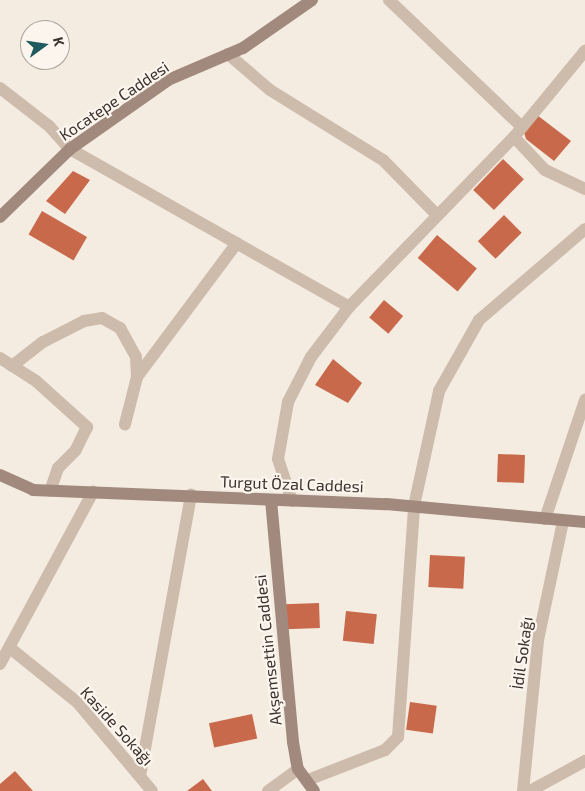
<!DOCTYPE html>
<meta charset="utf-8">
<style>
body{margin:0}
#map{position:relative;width:585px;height:791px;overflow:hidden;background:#f4ebe1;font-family:"Exo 2",sans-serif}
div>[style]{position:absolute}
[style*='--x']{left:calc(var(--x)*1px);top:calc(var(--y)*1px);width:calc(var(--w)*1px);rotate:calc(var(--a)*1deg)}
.building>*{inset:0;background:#c8694b;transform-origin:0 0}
.street>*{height:12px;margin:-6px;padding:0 6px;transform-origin:6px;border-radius:6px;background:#cdbbac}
.secondary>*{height:12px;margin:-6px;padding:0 6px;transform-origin:6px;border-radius:6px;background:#a18a7d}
span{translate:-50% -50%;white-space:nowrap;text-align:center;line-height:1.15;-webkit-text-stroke:4.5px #fbf5ee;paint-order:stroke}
.street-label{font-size:16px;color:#3b302b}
.north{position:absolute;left:20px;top:20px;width:50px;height:50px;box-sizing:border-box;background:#fbf5ee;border:1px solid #aea6a0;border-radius:50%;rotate:76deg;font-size:14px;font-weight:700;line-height:20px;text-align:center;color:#3b302b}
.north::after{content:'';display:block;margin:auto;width:18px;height:22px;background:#1f5a5e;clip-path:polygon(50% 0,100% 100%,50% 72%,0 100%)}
</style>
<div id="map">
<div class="building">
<i style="clip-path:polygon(537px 115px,571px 141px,554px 161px,526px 139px,523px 129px)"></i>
<i style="left:503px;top:159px;width:29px;height:43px;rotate:44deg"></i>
<i style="clip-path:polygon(73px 171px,90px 180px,65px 214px,46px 201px)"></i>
<i style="left:42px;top:211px;width:52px;height:27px;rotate:30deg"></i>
<i style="left:504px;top:215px;width:25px;height:37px;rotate:45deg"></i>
<i style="left:437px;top:235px;width:52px;height:30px;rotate:40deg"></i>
<i style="left:384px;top:300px;width:25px;height:23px;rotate:40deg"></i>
<i style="clip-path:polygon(333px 359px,362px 383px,348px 403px,315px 385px)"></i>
<i style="left:498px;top:454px;width:27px;height:28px;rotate:2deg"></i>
<i style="left:430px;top:555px;width:35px;height:32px;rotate:3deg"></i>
<i style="left:319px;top:603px;width:25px;height:35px;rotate:88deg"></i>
<i style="left:346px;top:611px;width:31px;height:30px;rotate:6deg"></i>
<i style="left:410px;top:702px;width:27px;height:28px;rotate:8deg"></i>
<i style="left:252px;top:714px;width:25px;height:44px;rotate:78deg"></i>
<i style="clip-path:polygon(15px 771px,33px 791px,0 791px,0 784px)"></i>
<i style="clip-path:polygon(203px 779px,212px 791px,187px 791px)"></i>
</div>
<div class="street">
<i style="--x:389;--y:0;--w:184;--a:43.7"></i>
<i style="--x:228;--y:54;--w:55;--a:40.6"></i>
<i style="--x:270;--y:90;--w:133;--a:31.8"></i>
<i style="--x:383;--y:160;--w:77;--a:45.5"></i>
<i style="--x:0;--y:88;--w:62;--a:37.8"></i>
<i style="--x:49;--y:126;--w:31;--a:48"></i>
<i style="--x:70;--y:149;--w:321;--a:29.5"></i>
<i style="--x:514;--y:137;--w:45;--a:46.8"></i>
<i style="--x:545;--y:170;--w:44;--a:25.4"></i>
<i style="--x:0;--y:358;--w:43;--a:32.6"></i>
<i style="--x:36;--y:381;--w:69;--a:42"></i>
<i style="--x:87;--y:427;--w:25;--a:116"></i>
<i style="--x:76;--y:450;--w:25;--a:135"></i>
<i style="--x:58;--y:468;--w:24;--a:109"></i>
<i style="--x:12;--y:366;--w:39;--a:-38"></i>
<i style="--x:43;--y:342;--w:46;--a:-27.1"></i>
<i style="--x:84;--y:321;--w:18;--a:-9"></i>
<i style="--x:102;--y:318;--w:21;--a:29"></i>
<i style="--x:120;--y:328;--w:33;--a:61"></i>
<i style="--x:136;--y:357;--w:20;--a:87"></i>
<i style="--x:137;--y:377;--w:49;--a:104.3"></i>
<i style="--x:137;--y:377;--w:167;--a:-53.3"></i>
<i style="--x:292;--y:501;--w:44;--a:-108.4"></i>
<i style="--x:278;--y:459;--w:58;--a:-80"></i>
<i style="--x:288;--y:402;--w:51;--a:-62.9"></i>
<i style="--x:311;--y:357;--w:63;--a:-52.8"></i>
<i style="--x:349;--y:307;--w:237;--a:-45.9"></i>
<i style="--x:514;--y:137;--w:112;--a:-50.5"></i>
<i style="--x:545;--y:519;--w:126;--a:-71.4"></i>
<i style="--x:10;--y:648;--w:86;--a:38.9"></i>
<i style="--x:77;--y:702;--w:116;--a:49.9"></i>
<i style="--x:0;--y:664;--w:196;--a:-61.6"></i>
<i style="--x:140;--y:776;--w:286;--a:-79.7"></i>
<i style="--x:308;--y:780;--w:83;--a:-21.3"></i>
<i style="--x:385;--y:750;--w:18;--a:-45"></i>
<i style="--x:398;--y:737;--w:232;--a:-86"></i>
<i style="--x:414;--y:506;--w:118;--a:-77.7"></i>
<i style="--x:439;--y:391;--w:81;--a:-60.6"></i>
<i style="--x:479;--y:320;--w:140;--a:-40.6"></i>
<i style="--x:268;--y:791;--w:37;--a:-36"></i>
<i style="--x:523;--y:791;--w:152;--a:-84.3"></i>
<i style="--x:538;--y:640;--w:122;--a:-78.1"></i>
<i style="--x:530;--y:791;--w:63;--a:-28.6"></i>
</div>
<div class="secondary">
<i style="--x:0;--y:217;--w:98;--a:-44.2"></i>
<i style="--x:70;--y:149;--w:120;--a:-35.1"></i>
<i style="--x:168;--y:80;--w:82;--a:-23.1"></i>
<i style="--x:243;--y:48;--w:84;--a:-34.8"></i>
<i style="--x:0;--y:475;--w:36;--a:24"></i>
<i style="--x:33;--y:490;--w:353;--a:2.3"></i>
<i style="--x:386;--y:504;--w:200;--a:5.2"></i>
<i style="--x:271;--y:500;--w:243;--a:84.8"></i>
<i style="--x:293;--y:742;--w:27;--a:80"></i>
<i style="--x:298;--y:769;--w:27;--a:54"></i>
</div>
<div class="street-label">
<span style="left:114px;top:101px;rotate:-34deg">Kocatepe Caddesi</span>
<span style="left:292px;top:484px;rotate:2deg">Turgut Özal Caddesi</span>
<span style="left:268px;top:650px;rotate:-96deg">Akşemsettin Caddesi</span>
<span style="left:522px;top:653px;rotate:-82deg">İdil Sokağı</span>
<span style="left:117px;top:726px;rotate:48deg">Kaside Sokağı</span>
</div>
<div class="north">K</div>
</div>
